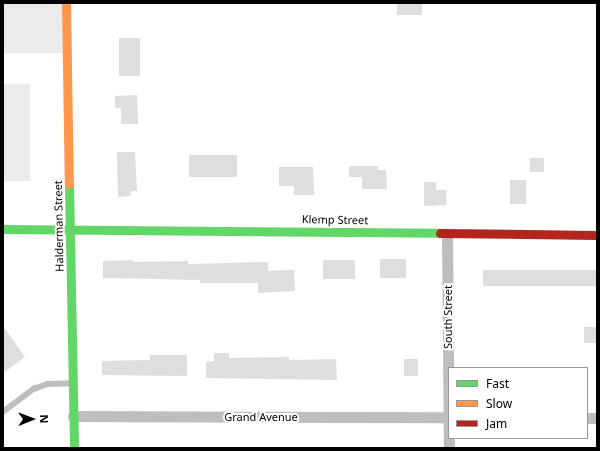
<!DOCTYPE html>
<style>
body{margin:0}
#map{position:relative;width:600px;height:451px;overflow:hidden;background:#fff;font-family:"Noto Sans",sans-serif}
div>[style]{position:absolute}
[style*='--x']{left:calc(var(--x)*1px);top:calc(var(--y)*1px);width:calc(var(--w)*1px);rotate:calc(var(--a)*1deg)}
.green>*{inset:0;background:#ebebeb;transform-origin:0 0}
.building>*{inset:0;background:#dedede;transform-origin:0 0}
.lane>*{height:5.5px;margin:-2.75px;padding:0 2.75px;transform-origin:2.75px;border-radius:2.75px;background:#bebebe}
.street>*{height:11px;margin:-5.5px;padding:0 5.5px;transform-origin:5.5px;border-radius:5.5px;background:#bebebe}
.fast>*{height:9px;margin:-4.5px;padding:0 4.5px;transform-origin:4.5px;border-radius:4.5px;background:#63d668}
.slow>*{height:9px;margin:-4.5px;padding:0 4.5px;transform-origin:4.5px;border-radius:4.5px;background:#ff974d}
.jam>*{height:9px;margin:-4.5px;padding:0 4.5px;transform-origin:4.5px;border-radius:4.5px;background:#b3261e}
span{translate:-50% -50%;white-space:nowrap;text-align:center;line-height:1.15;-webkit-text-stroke:4px #fff;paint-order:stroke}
.street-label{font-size:11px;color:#000}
.frame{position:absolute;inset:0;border:4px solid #000;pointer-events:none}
.legend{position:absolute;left:448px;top:367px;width:140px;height:72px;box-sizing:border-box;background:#fff;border:1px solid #999;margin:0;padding:5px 7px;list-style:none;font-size:12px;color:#000}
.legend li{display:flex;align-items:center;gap:8px;height:20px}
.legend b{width:20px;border:1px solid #999}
.north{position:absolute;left:12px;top:399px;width:40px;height:40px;-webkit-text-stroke:3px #fff;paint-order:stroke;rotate:89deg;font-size:11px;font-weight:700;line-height:16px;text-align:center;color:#000}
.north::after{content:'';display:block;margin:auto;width:14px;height:18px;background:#000;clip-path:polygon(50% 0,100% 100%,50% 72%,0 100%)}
</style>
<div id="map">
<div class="green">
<i style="left:3px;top:3px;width:63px;height:50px"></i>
<i style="left:3px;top:84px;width:27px;height:97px"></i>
</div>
<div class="building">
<i style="left:397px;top:3px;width:25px;height:12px"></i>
<i style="left:119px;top:38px;width:21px;height:38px"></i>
<i style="clip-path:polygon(137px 95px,138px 124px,121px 124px,121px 108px,115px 108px,115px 96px)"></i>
<i style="clip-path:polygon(117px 152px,135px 152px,137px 191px,131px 191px,131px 196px,118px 197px)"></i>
<i style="left:237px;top:155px;width:22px;height:48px;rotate:90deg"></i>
<i style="left:530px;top:158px;width:14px;height:14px"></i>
<i style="clip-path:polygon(349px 166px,378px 166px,378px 170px,386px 170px,387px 189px,362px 189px,362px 177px,349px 177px)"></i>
<i style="clip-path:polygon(279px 167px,313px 167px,314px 195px,294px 195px,294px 186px,279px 186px)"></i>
<i style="left:510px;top:180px;width:16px;height:24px"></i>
<i style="clip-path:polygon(424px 182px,436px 182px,436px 190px,446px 190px,447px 205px,424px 206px)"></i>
<i style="left:406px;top:259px;width:19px;height:26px;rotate:90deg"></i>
<i style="clip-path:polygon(133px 260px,133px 262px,188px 261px,188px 264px,268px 262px,268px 271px,294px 270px,295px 291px,258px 293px,258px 283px,200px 283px,200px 280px,103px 278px,103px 261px)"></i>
<i style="left:323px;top:260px;width:32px;height:19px"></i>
<i style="left:483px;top:270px;width:114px;height:16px"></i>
<i style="clip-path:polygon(3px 326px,25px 357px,3px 373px)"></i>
<i style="left:584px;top:327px;width:13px;height:16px"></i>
<i style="clip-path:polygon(214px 353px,229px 353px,229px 358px,289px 357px,289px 360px,336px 359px,337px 380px,206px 378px,206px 362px,214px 361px)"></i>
<i style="clip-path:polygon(150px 355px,187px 355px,187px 376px,102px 375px,102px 361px,150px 360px)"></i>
<i style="left:404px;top:359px;width:14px;height:17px"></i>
</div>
<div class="lane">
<i style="--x:3;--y:412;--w:39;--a:-37"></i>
<i style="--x:34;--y:389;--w:15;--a:-20"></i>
<i style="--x:48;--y:384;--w:23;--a:-2"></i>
</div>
<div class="street">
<i style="--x:447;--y:234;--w:214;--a:89.5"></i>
<i style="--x:73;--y:416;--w:376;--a:0.2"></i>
<i style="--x:587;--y:418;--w:10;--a:0"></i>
</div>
<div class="fast">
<i style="--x:69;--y:184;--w:264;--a:88.9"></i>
<i style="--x:3;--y:229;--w:437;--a:0.5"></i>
</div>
<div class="slow">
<i style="--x:66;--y:3;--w:181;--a:89.1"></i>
</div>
<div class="jam">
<i style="--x:440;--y:233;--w:157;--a:0.7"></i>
</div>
<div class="street-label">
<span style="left:335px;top:220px;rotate:1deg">Klemp Street</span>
<span style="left:59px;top:226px;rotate:-91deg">Halderman Street</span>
<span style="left:448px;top:317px;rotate:-90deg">South Street</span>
<span style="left:261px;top:417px">Grand Avenue</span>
</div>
<div class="frame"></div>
<ul class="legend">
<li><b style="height:5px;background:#63d668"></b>Fast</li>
<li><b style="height:5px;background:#ff974d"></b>Slow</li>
<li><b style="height:5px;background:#b3261e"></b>Jam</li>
</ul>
<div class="north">N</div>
</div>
